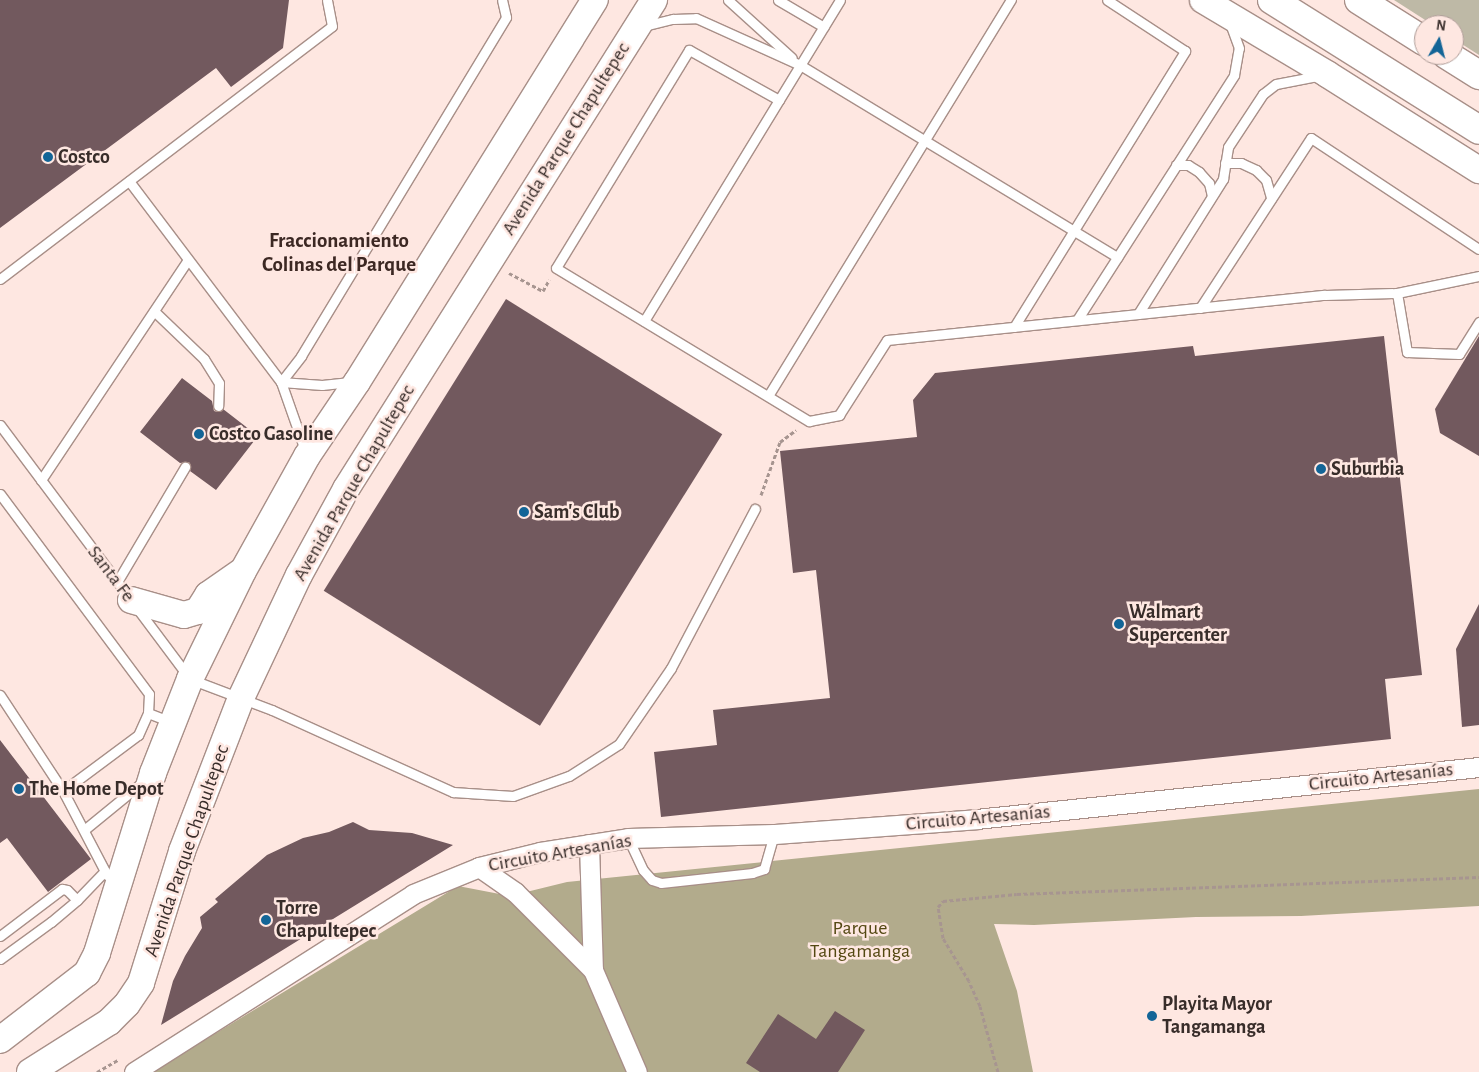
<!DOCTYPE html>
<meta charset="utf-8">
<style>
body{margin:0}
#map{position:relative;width:1479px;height:1072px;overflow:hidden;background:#fee7e1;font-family:"Alegreya Sans",sans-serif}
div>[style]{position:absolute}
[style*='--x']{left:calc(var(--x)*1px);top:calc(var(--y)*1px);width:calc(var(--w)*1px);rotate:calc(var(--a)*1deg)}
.green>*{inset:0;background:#beb9a6}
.forest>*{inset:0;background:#b2ab8c}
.building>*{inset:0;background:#72595e;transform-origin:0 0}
.path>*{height:3px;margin-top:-1.5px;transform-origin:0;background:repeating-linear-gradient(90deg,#a79590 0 4px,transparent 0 6.5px)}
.roads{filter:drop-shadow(1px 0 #a88f88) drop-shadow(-1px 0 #a88f88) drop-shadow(0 1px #a88f88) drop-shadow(0 -1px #a88f88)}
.service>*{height:9px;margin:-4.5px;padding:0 4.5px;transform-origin:4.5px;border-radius:4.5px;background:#fff}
.minor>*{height:19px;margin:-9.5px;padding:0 9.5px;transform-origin:9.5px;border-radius:9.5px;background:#fff}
.secondary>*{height:26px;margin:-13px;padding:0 13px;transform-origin:13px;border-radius:13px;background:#fff}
.motorway>*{height:28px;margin:-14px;padding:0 14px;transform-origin:14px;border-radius:14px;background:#fff}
.dots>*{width:14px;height:14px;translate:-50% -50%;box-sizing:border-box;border:2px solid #fee7e1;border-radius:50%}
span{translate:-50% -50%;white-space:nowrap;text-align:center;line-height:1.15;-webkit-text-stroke:5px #fee7e1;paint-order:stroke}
.street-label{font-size:20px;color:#382d2a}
.poi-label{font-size:20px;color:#382d2a;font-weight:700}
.left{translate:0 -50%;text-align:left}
.park-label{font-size:20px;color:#544812}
.neighbourhood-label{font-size:21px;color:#3c2823;font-weight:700}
.north{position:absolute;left:1414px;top:15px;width:50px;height:50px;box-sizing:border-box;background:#fee7e1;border:1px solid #af9d98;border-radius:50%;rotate:8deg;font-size:14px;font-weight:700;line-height:20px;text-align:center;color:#382d2a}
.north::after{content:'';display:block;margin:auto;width:18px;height:22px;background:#136597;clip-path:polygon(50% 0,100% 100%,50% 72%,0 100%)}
</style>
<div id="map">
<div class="green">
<i style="clip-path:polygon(1394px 0,1479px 0,1479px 55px,1454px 39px,1454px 25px,1433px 25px)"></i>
</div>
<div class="forest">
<i style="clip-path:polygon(1479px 789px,1479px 906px,1301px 916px,1196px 917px,1034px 925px,994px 924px,1017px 991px,1033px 1072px,152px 1072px,458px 886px,510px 896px,567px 882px)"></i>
</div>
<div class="building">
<i style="clip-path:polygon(0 0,289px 0,283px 48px,231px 87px,216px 68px,0 228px)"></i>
<i style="left:506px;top:299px;width:255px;height:344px;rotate:32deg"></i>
<i style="clip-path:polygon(1384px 336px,1422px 675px,1385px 679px,1391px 739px,661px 817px,654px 752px,717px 745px,713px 710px,830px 698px,816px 570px,793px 573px,780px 451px,917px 437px,913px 400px,935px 373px,1193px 346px,1195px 356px)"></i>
<i style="clip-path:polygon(1479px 336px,1479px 456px,1440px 433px,1435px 409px)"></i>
<i style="clip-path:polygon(182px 378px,212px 401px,214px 411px,218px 412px,223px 409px,258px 436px,216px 490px,190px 471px,191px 467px,189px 462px,180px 463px,140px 432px)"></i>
<i style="clip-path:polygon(1479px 604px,1479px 725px,1462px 727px,1456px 649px)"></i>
<i style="clip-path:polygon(0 740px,91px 859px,48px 892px,7px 838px,0 843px)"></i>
<i style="clip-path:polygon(353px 822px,369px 830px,412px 833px,453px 845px,161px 1025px,173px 981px,185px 956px,202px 928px,200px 917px,218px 902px,215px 899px,267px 855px,303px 838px,329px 832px)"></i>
<i style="clip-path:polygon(835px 1011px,865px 1030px,838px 1072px,760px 1072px,746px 1063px,778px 1014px,816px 1039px)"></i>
</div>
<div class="path">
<i style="--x:509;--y:273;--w:38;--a:28"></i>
<i style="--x:543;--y:291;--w:13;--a:-61"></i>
<i style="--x:761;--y:495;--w:56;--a:-70.3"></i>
<i style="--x:780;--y:442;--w:20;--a:-37"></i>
<i style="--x:97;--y:1072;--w:24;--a:-30"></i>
<i style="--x:998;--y:1072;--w:68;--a:-105.3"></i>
<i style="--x:980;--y:1006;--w:27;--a:-114"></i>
<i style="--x:969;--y:981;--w:50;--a:-121.2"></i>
<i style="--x:943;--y:938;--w:31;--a:-99"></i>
<i style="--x:938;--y:907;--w:8;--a:-50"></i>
<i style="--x:943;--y:901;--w:74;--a:-5.4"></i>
<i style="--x:1017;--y:894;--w:462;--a:-2.1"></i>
</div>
<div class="roads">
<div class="service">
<i style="--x:728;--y:0;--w:86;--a:42.2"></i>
<i style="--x:778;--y:0;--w:53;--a:30.4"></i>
<i style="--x:644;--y:26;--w:30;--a:-14"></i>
<i style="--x:673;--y:19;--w:23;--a:-2"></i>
<i style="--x:696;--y:18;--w:114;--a:24.3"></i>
<i style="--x:800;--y:65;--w:371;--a:31.2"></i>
<i style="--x:779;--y:100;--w:103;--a:-150.9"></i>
<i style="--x:689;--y:50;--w:255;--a:121.4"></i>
<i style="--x:556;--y:268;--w:296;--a:31.2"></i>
<i style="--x:809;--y:421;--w:31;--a:-11"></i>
<i style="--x:839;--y:415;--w:89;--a:-57.4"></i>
<i style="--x:887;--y:340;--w:440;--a:-5.9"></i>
<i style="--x:1325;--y:295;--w:72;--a:-1.6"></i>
<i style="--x:1397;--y:293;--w:84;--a:-11.7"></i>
<i style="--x:1225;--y:163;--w:16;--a:0"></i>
<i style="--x:1241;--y:163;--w:17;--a:25"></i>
<i style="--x:1256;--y:170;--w:14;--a:45"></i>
<i style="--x:1266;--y:180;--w:19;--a:74"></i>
<i style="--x:1176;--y:165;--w:12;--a:0"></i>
<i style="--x:1188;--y:165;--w:13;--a:32"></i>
<i style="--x:1199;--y:172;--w:15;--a:48"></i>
<i style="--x:1209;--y:183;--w:13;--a:77"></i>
<i style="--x:129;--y:181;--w:252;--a:52.9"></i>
<i style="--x:281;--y:382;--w:72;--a:70.6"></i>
<i style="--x:0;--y:279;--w:417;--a:-37.3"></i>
<i style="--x:332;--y:26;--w:26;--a:-101"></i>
<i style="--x:1397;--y:293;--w:60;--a:80.4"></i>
<i style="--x:1407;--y:352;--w:52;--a:2.2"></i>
<i style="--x:1459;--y:354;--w:38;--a:-58"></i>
<i style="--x:1200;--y:308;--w:203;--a:-56.9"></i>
<i style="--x:1311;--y:138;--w:201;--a:33.5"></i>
<i style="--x:154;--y:311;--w:69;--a:43.8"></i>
<i style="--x:204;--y:359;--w:28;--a:58"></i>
<i style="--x:219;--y:383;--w:23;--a:92"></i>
<i style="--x:1138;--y:314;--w:160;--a:-57.8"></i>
<i style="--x:1223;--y:179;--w:32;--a:-81"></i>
<i style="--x:1228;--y:147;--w:64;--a:-56.6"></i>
<i style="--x:1263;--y:94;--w:16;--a:-38"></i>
<i style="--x:1276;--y:84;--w:43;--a:-10.8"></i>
<i style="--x:1077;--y:320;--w:291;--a:-57.3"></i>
<i style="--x:1234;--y:75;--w:27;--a:-80"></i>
<i style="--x:1239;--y:48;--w:27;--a:-110"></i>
<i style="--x:644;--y:321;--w:376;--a:-58.6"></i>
<i style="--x:1014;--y:327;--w:325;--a:-58.2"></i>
<i style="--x:1185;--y:51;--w:93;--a:-146.8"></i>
<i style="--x:281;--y:382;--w:33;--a:-52"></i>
<i style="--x:301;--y:356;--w:396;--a:-58.8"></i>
<i style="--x:506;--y:17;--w:17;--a:-103"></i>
<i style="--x:281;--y:382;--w:41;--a:4.2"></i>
<i style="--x:322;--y:385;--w:28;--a:-6"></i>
<i style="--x:768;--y:396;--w:465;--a:-58.5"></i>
<i style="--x:0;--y:425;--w:317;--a:53.2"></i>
<i style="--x:190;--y:679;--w:88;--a:20.7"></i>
<i style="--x:272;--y:710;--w:199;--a:24.4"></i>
<i style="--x:453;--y:792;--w:60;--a:3.8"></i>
<i style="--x:513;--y:796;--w:59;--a:-19.7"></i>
<i style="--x:569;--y:776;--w:59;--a:-32.6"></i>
<i style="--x:619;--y:744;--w:92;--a:-55.6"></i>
<i style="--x:671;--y:668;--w:180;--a:-62.2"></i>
<i style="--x:41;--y:480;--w:263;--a:-56.3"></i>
<i style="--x:0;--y:494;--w:249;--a:53.3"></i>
<i style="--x:149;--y:694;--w:19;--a:93"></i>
<i style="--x:148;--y:713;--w:24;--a:114"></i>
<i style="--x:138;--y:735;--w:94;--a:143.3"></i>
<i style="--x:63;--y:791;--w:115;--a:-123.3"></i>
<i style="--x:117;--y:582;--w:134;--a:-59.4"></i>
<i style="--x:148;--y:713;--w:25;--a:21"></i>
<i style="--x:63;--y:791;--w:95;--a:62.4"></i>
<i style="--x:84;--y:830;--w:77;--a:-39.2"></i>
<i style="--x:628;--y:838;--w:35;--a:65"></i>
<i style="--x:643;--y:870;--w:13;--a:48"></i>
<i style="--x:652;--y:880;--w:9;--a:18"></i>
<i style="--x:661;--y:883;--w:92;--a:-6.3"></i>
<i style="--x:752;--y:873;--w:13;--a:-18"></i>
<i style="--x:764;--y:869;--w:36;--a:-74"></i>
<i style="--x:0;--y:936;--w:78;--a:-37.2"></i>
<i style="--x:62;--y:889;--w:5;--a:11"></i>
<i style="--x:67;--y:890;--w:14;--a:45"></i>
<i style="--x:0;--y:959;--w:63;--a:-36"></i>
<i style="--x:51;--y:922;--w:34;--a:-40"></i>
<i style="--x:77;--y:900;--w:40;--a:-46"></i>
</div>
<div class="minor">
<i style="--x:589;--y:844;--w:126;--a:88.2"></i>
<i style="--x:593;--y:970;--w:111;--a:66.7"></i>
<i style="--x:479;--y:867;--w:44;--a:34.8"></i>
<i style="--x:515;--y:892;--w:110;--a:45"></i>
<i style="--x:134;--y:1072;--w:331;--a:-32.5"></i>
<i style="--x:413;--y:894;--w:71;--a:-22.2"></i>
<i style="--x:479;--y:867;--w:63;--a:-13.8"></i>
<i style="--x:540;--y:852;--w:89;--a:-9"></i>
<i style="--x:628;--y:838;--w:146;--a:-1.6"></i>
<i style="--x:774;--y:834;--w:203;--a:-4.2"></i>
<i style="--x:976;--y:819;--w:506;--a:-5.9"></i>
</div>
<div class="secondary">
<i style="--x:1203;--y:0;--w:144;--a:30.8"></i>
<i style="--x:1327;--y:74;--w:180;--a:32.3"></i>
<i style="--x:131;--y:600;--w:55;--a:15.8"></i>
<i style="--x:184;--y:615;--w:15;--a:-16"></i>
<i style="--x:198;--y:611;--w:19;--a:-58"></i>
<i style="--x:208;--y:595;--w:39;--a:-35"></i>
<i style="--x:0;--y:1040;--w:110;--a:-37.6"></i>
<i style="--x:87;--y:973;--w:22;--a:-63"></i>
<i style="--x:97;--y:953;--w:189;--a:-72.7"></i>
<i style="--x:153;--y:773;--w:101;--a:-68.5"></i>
<i style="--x:190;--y:679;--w:120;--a:-63.9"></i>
<i style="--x:243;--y:571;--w:132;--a:-60.9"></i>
<i style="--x:307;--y:456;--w:89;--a:-56"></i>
<i style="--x:357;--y:382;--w:450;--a:-58.1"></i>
<i style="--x:30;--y:1072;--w:93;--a:-32.3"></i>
<i style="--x:109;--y:1022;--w:25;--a:-45"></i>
<i style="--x:127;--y:1004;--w:25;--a:-56"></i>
<i style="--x:141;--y:983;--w:138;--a:-72.7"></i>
<i style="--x:182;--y:851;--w:164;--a:-68.9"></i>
<i style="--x:241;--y:698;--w:136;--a:-64.8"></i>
<i style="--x:299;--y:575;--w:98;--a:-61.3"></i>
<i style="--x:346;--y:489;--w:578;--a:-57.79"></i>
</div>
<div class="motorway">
<i style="--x:1272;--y:0;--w:244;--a:32.1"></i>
<i style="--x:1359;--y:0;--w:77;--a:32.2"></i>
<i style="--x:1447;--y:55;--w:38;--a:32"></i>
</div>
</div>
<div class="dots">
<i style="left:48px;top:157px;background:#136597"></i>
<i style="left:199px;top:434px;background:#136597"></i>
<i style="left:1321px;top:469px;background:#136597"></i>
<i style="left:524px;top:512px;background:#136597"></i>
<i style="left:1119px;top:624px;background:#136597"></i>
<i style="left:19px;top:789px;background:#136597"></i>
<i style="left:266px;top:920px;background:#136597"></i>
<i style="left:1152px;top:1016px;background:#136597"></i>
</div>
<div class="street-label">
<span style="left:566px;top:139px;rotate:-58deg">Avenida Parque Chapultepec</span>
<span style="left:354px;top:483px;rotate:-60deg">Avenida Parque Chapultepec</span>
<span style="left:111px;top:574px;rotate:53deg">Santa Fe</span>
<span style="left:1381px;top:777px;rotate:-6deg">Circuito Artesanías</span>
<span style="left:978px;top:818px;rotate:-5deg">Circuito Artesanías</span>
<span style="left:187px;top:851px;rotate:-71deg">Avenida Parque Chapultepec</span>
<span style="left:560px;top:853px;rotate:-10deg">Circuito Artesanías</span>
</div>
<div class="poi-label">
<span class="left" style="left:58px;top:157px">Costco</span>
<span class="left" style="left:209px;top:434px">Costco Gasoline</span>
<span class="left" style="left:1331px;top:469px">Suburbia</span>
<span class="left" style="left:534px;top:512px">Sam's Club</span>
<span class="left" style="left:1129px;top:624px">Walmart<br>Supercenter</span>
<span class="left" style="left:29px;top:789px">The Home Depot</span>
<span class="left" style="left:276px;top:920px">Torre<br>Chapultepec</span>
<span class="left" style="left:1162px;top:1016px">Playita Mayor<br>Tangamanga</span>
</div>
<div class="park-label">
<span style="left:860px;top:940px">Parque<br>Tangamanga</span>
</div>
<div class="neighbourhood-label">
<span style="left:339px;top:253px">Fraccionamiento<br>Colinas del Parque</span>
</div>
<div class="north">N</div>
</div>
